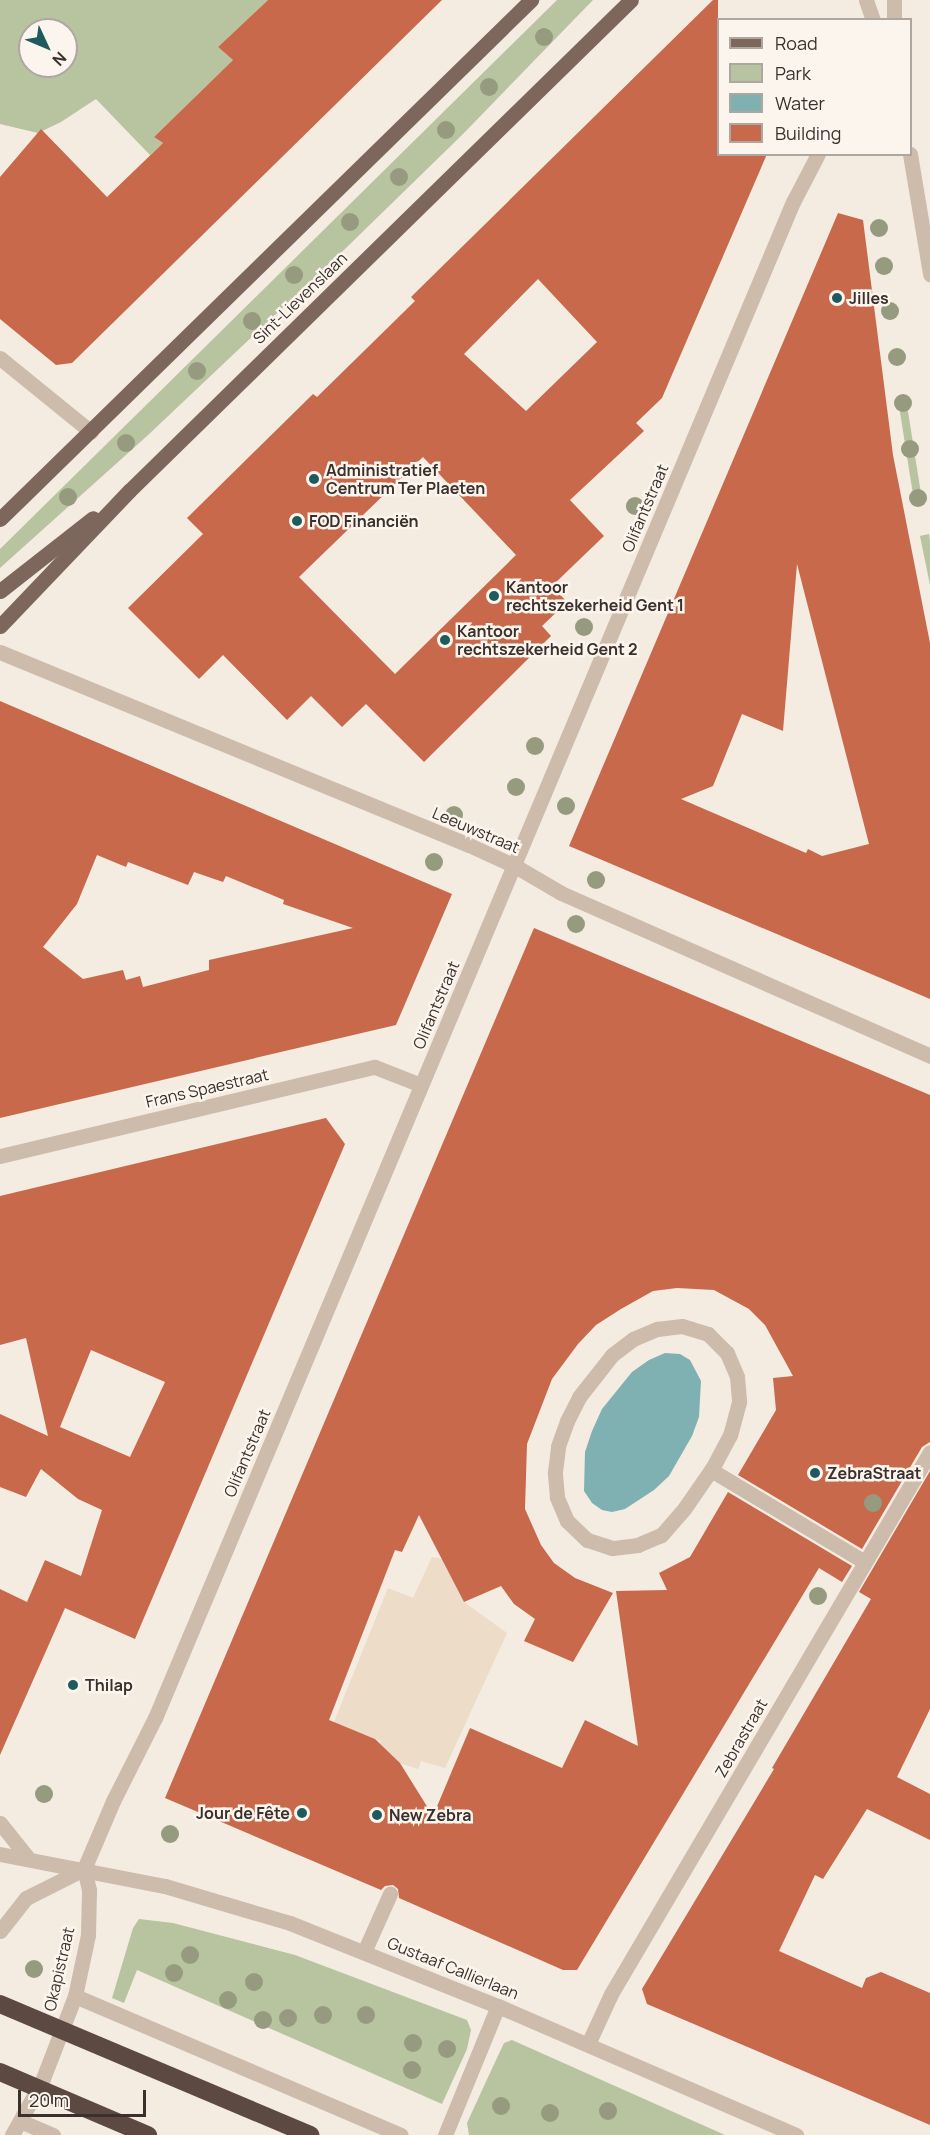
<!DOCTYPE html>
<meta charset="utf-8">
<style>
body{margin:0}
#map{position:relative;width:930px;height:2135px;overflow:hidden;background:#f4ebe1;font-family:Manrope,sans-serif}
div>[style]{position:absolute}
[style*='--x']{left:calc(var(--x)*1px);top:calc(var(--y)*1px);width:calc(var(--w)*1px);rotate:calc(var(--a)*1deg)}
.green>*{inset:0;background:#b8c4a0;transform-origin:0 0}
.plaza>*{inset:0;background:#ecdcc8}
.water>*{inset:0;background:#7fb0b2}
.building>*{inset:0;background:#c8694b}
.minor>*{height:15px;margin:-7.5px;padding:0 7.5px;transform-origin:7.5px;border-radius:7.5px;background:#cdbbac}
.major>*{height:15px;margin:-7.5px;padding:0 7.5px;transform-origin:7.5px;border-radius:7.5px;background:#7d675c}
.highway-bridge>*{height:18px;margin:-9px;padding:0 9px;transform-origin:9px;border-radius:9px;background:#5c4a42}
.trees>*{width:18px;height:18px;margin:-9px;border-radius:50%;background:#969b7f}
.dots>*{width:16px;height:16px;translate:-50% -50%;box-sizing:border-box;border:3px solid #fbf5ee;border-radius:50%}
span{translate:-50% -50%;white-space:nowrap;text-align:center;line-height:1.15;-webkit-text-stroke:5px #fbf5ee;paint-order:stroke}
.street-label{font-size:16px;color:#3b302b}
.poi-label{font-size:16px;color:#3b302b;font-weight:700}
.left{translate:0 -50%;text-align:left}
.right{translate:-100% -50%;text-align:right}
.legend{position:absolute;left:717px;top:18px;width:195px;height:138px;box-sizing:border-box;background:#fbf5ee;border:2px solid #aea6a0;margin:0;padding:8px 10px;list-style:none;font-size:18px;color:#3b302b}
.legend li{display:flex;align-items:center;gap:12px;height:30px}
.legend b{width:30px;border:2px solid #aea6a0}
.north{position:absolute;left:18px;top:18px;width:60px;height:60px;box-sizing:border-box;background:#fbf5ee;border:2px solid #aea6a0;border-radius:50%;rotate:134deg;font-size:16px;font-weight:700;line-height:24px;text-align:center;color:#3b302b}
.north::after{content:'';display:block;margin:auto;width:21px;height:27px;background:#1f5a5e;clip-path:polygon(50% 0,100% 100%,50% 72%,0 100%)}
.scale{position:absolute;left:18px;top:2090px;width:128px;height:27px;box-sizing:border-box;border:3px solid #3b302b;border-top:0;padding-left:8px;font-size:18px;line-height:21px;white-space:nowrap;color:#3b302b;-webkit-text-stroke:4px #fbf5ee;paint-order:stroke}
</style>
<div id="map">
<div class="green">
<i style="clip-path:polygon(evenodd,0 0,268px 0,218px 47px,233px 60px,154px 137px,163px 143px,150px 155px,96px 99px,61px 122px,38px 133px,0 124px,0 0,30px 30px,66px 30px,66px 66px,30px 66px,30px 30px)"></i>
<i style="clip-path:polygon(557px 0,593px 0,463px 134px,346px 248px,147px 436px,0 568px,0 549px)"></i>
<i style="left:906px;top:399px;width:104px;height:8px;rotate:81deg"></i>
<i style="clip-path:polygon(929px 534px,930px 542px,930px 585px,920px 536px)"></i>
<i style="clip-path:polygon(139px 1919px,173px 1923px,295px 1955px,467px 2020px,471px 2030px,467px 2049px,442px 2104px,137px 1970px,124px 2003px,112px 1998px,133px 1928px)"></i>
<i style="clip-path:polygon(512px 2040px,725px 2135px,469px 2135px,467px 2123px,489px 2075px,504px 2043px)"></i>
</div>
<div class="plaza">
<i style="clip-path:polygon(432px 1557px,442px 1559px,464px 1602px,507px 1633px,445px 1768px,421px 1761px,418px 1769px,400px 1763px,379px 1746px,381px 1741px,363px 1734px,327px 1739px,388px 1588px,413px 1598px)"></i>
</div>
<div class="water">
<i style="clip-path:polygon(665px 1353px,680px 1354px,690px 1360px,701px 1381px,699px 1417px,692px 1436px,669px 1476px,654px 1490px,625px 1509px,612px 1512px,602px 1510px,592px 1503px,584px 1491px,585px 1452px,592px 1431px,602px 1409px,632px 1372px,649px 1360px)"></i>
</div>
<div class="building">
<i style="clip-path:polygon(268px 0,442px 0,72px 363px,56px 365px,0 319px,0 177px,41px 129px,107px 197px,163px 143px,154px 137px,233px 60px,218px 47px)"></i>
<i style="clip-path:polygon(evenodd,713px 0,718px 0,718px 154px,767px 154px,662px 398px,636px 423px,644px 431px,570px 500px,604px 536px,552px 586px,567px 602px,542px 626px,551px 636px,424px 762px,366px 704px,342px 727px,311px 696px,287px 720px,223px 655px,199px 679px,128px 608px,203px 534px,187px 518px,313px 394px,317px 397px,415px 301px,411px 297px,713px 0,538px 279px,597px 342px,526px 411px,464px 354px,538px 279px,713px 0,423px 457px,516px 555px,395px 674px,299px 577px,423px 457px)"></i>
<i style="clip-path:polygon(evenodd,838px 213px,863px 220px,893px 455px,930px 643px,930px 999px,569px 846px,838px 213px,797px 564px,869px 844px,822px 856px,808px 849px,806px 853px,681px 799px,713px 786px,742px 714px,783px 731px,797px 564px)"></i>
<i style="clip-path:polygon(evenodd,0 701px,452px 894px,396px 1025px,0 1118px,0 701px,97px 855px,126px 867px,128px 862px,188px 885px,194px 872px,223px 882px,226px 876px,284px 900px,283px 904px,353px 928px,209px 960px,209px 970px,143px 987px,140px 976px,126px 980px,123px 970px,83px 979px,43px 947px,77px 904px,97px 855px)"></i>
<i style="clip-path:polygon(534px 928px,930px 1095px,930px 1442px,922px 1447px,862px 1549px,738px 1475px,776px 1410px,773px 1378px,793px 1376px,765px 1325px,749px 1309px,714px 1290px,677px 1288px,653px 1291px,621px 1309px,596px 1325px,578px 1344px,552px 1379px,527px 1444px,525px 1509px,541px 1545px,554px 1563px,575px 1578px,613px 1593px,573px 1662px,524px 1641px,535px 1619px,514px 1604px,501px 1586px,464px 1602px,419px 1515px,402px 1552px,395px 1550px,329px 1720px,375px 1739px,400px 1763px,433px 1816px,470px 1728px,562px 1768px,585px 1720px,638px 1746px,616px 1591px,667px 1590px,659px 1573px,690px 1557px,728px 1492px,852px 1566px,842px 1582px,819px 1568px,577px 1970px,563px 1970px,399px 1898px,398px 1889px,393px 1885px,385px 1886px,381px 1890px,165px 1798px)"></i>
<i style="clip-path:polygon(evenodd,326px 1118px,345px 1144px,135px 1639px,65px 1608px,0 1755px,0 1589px,27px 1602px,45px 1560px,81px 1576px,102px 1510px,78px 1499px,41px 1469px,26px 1497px,0 1487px,0 1414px,48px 1436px,26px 1338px,0 1345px,0 1196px,326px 1118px,91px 1350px,165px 1382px,130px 1457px,60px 1427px,91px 1350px)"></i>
<i style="clip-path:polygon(930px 1471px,930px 1709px,897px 1777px,930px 1794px,930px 1840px,867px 1809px,823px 1879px,815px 1875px,779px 1951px,862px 1988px,866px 1978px,881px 1972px,930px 1993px,930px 2125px,647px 2004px,642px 1989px,774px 1769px,772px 1768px,871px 1599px,859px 1592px)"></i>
</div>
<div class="minor">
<i style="--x:866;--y:0;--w:21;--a:71"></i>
<i style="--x:894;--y:20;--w:20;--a:-90"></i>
<i style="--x:910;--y:154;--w:122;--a:80.5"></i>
<i style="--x:0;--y:358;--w:117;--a:39.1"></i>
<i style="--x:0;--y:652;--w:507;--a:22.37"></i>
<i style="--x:469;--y:845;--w:51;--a:24.5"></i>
<i style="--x:515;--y:866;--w:53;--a:30.4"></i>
<i style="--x:561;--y:893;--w:403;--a:23.8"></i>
<i style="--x:0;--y:1156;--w:385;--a:-13.4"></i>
<i style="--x:375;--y:1067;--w:49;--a:21.4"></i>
<i style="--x:682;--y:1326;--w:27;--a:17"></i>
<i style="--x:708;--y:1334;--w:27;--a:45"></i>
<i style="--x:727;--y:1353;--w:26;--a:67"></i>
<i style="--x:737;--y:1377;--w:25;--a:85"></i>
<i style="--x:739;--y:1402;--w:34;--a:105"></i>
<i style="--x:730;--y:1435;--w:40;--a:118"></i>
<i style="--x:711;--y:1470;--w:47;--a:124.7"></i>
<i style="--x:684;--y:1509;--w:35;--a:131"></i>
<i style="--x:661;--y:1535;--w:25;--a:157"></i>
<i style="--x:638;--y:1545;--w:26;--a:173"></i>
<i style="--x:612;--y:1548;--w:26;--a:-162"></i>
<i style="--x:587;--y:1540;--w:28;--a:-136"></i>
<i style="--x:567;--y:1521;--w:26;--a:-113"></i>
<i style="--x:557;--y:1497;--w:25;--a:-95"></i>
<i style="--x:555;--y:1472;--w:26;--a:-83"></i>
<i style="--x:558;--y:1446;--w:27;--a:-70"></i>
<i style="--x:567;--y:1421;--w:27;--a:-63"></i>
<i style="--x:579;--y:1397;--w:53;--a:-51.8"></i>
<i style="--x:612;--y:1355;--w:26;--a:-37"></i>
<i style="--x:633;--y:1339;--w:26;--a:-23"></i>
<i style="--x:657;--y:1329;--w:25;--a:-7"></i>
<i style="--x:711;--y:1470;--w:179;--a:30.9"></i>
<i style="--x:0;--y:1823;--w:45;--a:51.3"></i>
<i style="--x:0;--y:1854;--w:168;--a:11"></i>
<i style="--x:165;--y:1886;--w:130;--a:16.5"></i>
<i style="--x:290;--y:1923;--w:224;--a:21.8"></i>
<i style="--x:498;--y:2006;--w:325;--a:23.4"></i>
<i style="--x:84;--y:1869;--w:74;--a:-66.9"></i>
<i style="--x:113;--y:1801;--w:93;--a:-63.2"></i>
<i style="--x:155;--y:1718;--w:1645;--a:-67.18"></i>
<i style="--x:793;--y:202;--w:54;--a:-62.5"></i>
<i style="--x:0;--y:1931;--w:42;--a:-51.8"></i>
<i style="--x:26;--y:1898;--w:65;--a:-26.6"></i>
<i style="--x:364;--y:1952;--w:64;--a:-65.9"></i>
<i style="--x:75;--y:1996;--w:354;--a:23.1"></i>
<i style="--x:588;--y:2044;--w:55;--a:-65.3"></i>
<i style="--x:611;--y:1994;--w:629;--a:-59.52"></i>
<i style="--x:20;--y:2121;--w:36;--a:23"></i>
<i style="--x:12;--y:2135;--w:62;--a:-60.9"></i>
<i style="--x:42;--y:2081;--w:91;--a:-68.8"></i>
<i style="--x:75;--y:1996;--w:62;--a:-78"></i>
<i style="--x:88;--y:1935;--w:45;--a:-88.7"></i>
<i style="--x:89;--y:1890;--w:22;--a:-103"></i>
<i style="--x:445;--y:2135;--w:139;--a:-67.7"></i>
</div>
<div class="major">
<i style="--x:0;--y:519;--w:743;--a:-44.35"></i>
<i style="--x:0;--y:591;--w:118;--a:-38.1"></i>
<i style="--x:0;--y:626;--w:187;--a:-46.3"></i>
<i style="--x:129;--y:491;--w:702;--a:-44.37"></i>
</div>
<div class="highway-bridge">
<i style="--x:0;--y:2004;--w:337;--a:22.9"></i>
<i style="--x:0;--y:2072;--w:161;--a:23.1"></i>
</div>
<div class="trees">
<i style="left:544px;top:37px"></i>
<i style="left:489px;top:87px"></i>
<i style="left:446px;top:130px"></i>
<i style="left:399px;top:177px"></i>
<i style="left:350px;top:222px"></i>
<i style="left:879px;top:228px"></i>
<i style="left:884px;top:266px"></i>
<i style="left:294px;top:275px"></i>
<i style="left:890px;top:311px"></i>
<i style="left:252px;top:321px"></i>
<i style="left:897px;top:357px"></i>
<i style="left:197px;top:371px"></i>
<i style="left:903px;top:403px"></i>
<i style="left:126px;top:443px"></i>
<i style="left:910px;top:449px"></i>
<i style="left:68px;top:497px"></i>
<i style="left:918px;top:498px"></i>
<i style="left:635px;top:506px"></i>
<i style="left:584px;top:627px"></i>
<i style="left:535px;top:746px"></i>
<i style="left:516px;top:787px"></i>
<i style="left:566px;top:806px"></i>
<i style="left:454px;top:815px"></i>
<i style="left:434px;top:862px"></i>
<i style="left:596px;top:880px"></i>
<i style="left:576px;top:924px"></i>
<i style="left:873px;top:1503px"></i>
<i style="left:818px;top:1596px"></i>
<i style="left:44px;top:1794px"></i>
<i style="left:170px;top:1834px"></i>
<i style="left:190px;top:1955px"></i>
<i style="left:34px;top:1969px"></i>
<i style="left:174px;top:1973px"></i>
<i style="left:254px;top:1982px"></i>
<i style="left:228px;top:2000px"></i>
<i style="left:323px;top:2015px"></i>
<i style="left:366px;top:2015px"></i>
<i style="left:288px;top:2018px"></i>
<i style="left:263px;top:2020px"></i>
<i style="left:413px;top:2043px"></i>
<i style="left:447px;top:2049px"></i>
<i style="left:412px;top:2070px"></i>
<i style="left:501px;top:2106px"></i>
<i style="left:608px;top:2111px"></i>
<i style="left:550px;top:2113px"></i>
</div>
<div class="dots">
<i style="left:837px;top:298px;background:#1f5a5e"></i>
<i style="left:314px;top:479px;background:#1f5a5e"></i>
<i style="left:297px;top:521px;background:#1f5a5e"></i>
<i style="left:494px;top:596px;background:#1f5a5e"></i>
<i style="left:445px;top:640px;background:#1f5a5e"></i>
<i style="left:815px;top:1473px;background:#1f5a5e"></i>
<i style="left:73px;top:1685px;background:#1f5a5e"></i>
<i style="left:302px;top:1813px;background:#1f5a5e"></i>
<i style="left:377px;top:1815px;background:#1f5a5e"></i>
</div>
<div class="street-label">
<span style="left:300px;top:298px;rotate:-44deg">Sint-Lievenslaan</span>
<span style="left:645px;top:508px;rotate:-67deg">Olifantstraat</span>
<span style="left:476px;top:830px;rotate:23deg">Leeuwstraat</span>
<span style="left:436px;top:1005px;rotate:-67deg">Olifantstraat</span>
<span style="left:207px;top:1088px;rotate:-13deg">Frans Spaestraat</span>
<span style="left:247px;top:1453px;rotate:-67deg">Olifantstraat</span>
<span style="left:741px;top:1738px;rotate:-60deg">Zebrastraat</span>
<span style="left:453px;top:1968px;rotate:22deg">Gustaaf Callierlaan</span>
<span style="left:59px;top:1969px;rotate:-77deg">Okapistraat</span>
</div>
<div class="poi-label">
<span class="left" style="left:849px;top:298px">Jilles</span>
<span class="left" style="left:326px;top:479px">Administratief<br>Centrum Ter Plaeten</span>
<span class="left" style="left:309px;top:521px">FOD Financiën</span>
<span class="left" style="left:506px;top:596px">Kantoor<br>rechtszekerheid Gent 1</span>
<span class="left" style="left:457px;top:640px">Kantoor<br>rechtszekerheid Gent 2</span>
<span class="left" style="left:827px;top:1473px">ZebraStraat</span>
<span class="left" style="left:85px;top:1685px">Thilap</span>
<span class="right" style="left:290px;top:1813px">Jour de Fête</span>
<span class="left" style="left:389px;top:1815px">New Zebra</span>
</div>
<ul class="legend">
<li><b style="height:8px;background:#7d675c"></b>Road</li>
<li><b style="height:16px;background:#b8c4a0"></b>Park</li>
<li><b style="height:16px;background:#7fb0b2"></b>Water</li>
<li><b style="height:16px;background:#c8694b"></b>Building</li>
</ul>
<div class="north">N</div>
<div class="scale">20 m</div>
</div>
